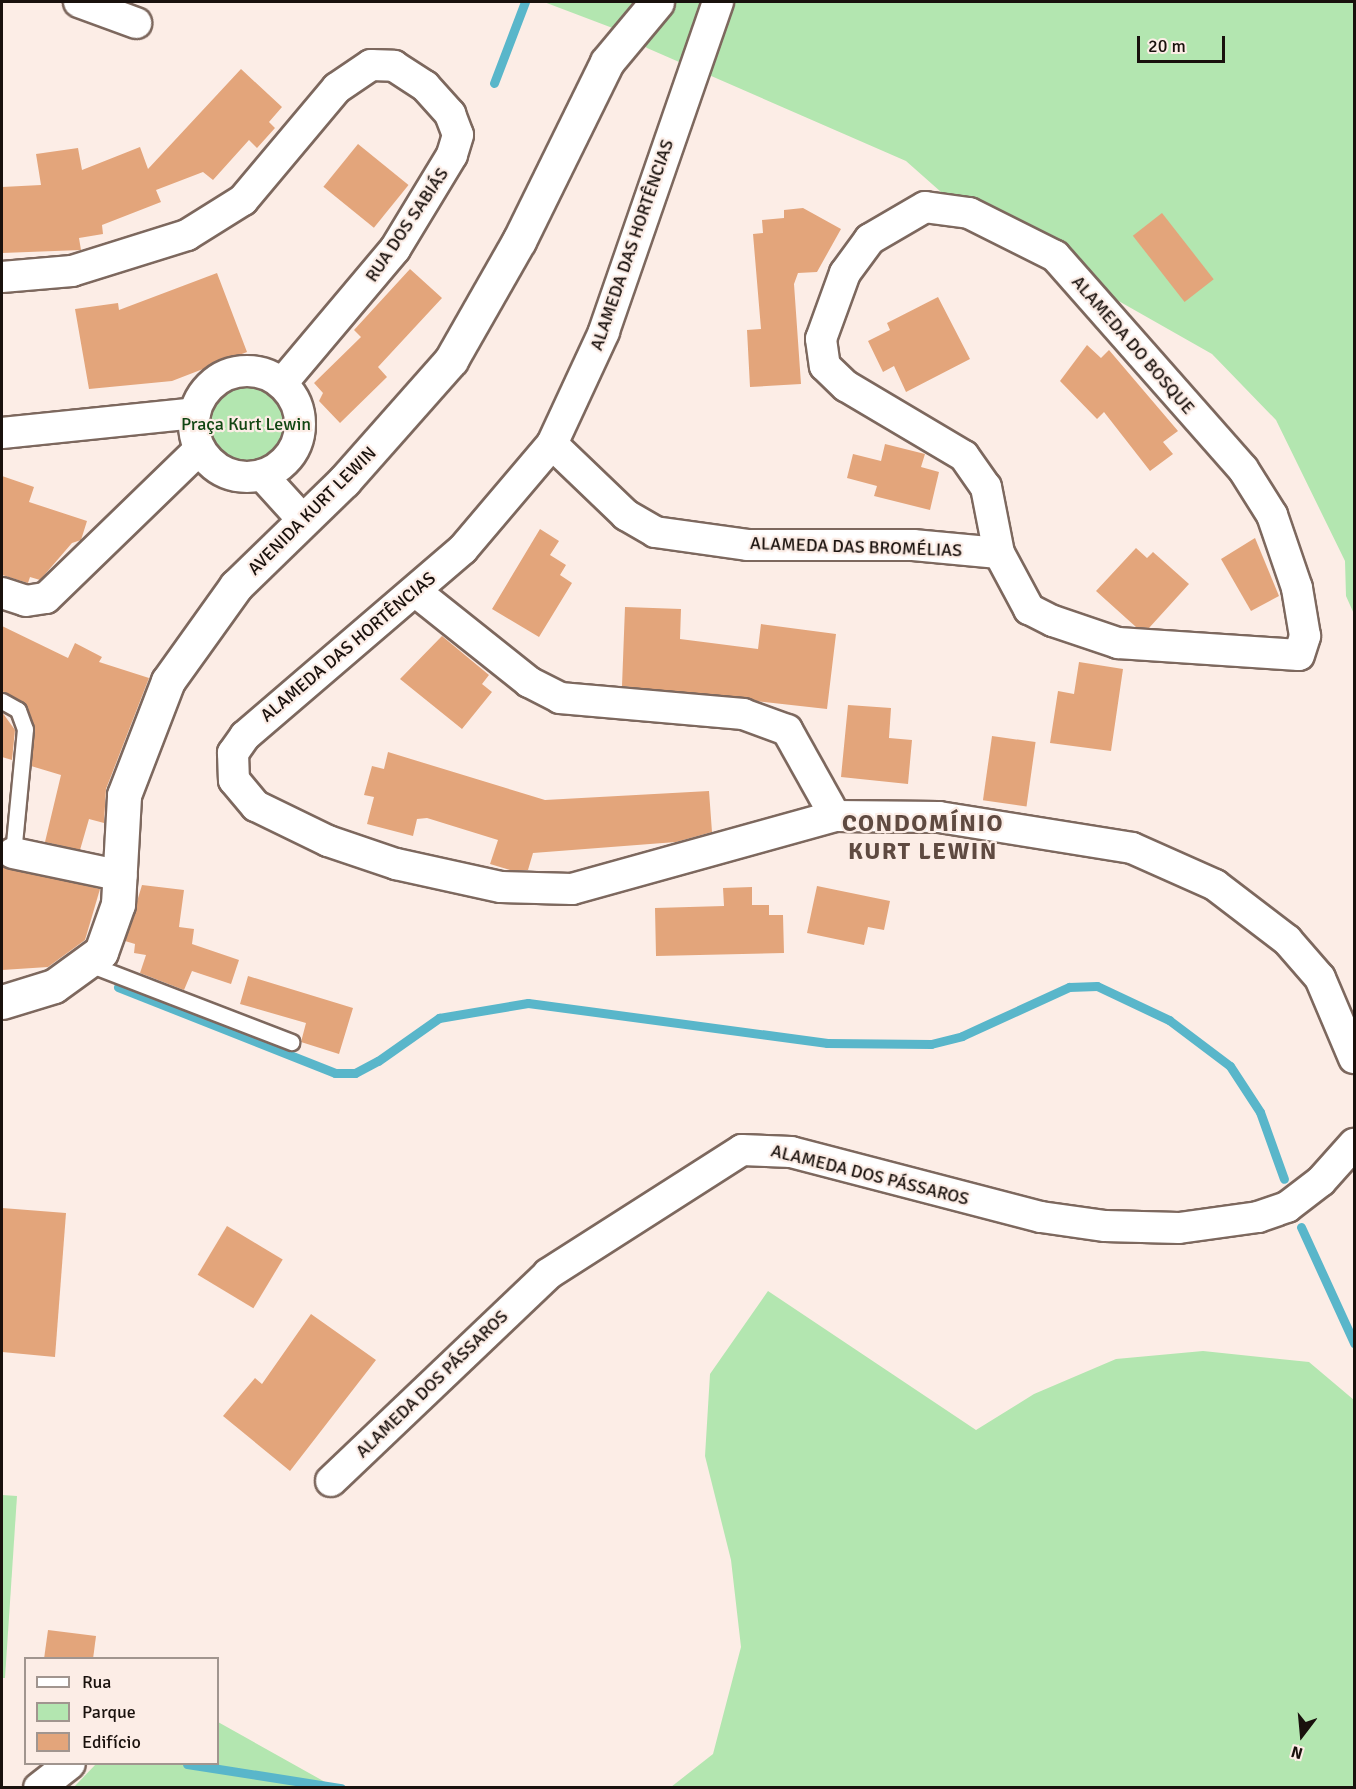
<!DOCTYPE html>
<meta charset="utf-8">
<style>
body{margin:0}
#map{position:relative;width:1356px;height:1789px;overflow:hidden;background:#fcede6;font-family:Signika,sans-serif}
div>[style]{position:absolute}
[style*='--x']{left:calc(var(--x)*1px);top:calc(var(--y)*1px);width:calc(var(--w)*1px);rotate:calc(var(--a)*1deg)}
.green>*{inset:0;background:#b3e6b0}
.round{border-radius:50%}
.stream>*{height:9px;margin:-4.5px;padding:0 4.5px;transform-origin:4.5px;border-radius:4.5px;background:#59b6ca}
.building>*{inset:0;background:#e3a57b;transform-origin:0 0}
.roads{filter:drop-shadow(2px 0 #7d685e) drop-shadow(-2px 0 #7d685e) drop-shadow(0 2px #7d685e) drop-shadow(0 -2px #7d685e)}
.lane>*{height:15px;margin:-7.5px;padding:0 7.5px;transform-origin:7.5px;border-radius:7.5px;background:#fff}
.street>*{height:30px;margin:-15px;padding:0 15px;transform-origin:15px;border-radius:15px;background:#fff}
.street>.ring{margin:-15px;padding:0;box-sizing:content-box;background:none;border:30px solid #fff;border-radius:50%}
.secondary>*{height:33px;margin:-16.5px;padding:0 16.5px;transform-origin:16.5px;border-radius:16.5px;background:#fff}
span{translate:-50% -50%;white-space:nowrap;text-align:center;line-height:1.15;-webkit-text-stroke:4.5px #fcede6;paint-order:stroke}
.street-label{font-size:18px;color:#19110d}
.park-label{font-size:18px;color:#114612}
.district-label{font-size:24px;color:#5f4a41;font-weight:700;letter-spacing:1.5px}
.frame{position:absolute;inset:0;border:3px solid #19110d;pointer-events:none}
.legend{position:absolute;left:24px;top:1657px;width:195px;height:108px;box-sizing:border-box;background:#fcede6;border:2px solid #a1958f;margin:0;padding:8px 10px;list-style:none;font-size:18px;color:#19110d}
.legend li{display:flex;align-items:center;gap:12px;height:30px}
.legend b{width:30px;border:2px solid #a1958f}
.north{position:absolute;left:1272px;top:1705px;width:60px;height:60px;-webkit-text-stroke:4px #fcede6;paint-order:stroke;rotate:196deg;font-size:16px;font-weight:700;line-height:24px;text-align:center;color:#19110d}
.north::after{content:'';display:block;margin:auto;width:21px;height:27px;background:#19110d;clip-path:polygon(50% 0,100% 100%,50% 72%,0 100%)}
.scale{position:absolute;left:1137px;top:36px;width:88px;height:27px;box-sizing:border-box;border:3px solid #19110d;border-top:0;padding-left:8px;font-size:18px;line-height:21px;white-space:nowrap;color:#19110d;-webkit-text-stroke:4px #fcede6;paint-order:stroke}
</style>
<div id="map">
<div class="green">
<i style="clip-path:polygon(544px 2px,1354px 2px,1354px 614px,1346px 596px,1345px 561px,1276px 420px,1212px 354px,967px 215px,906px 161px,647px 48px,631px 35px)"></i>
<i class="round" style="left:202px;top:380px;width:88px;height:88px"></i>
<i style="clip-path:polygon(768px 1291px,976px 1430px,1034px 1394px,1116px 1359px,1203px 1351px,1309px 1362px,1354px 1400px,1354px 1787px,671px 1787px,713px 1754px,741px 1647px,731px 1560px,705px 1456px,710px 1374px)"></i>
<i style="clip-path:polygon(2px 1495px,17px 1496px,5px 1678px,2px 1678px)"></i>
<i style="clip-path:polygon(218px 1722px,334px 1787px,74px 1787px,96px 1764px,218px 1764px)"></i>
</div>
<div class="stream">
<i style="--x:494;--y:83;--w:87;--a:-69.1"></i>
<i style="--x:118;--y:987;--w:233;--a:21.6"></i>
<i style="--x:335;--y:1073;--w:20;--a:0"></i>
<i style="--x:355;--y:1073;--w:26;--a:-28"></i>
<i style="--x:378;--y:1061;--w:75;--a:-35.2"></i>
<i style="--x:439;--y:1018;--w:90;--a:-9.6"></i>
<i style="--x:528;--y:1003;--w:302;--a:7.6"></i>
<i style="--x:827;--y:1043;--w:104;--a:0.6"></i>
<i style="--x:931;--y:1044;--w:32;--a:-14"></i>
<i style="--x:962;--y:1036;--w:118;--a:-24.6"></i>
<i style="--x:1069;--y:987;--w:28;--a:-2"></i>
<i style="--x:1097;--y:986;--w:80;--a:25.3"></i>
<i style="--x:1169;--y:1020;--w:76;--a:37"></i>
<i style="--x:1230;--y:1066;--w:55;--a:56.9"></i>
<i style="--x:1260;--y:1112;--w:71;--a:70.3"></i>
<i style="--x:1301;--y:1227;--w:128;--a:65.4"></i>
<i style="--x:187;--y:1764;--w:156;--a:8.9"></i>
</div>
<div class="building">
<i style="clip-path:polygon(241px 69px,282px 107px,269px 122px,275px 128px,257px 148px,249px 140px,213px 180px,203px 172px,156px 190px,161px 202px,102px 225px,103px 234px,79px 238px,81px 250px,2px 253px,2px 187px,41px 185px,36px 154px,78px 148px,82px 170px,140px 147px,148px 169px)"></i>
<i style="left:358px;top:144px;width:65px;height:55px;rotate:39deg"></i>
<i style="clip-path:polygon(803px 208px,841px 229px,817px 272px,798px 273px,794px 284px,801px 384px,750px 387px,747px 330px,761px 329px,753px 234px,763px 233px,762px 220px,784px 218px,784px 210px)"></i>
<i style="left:1162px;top:213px;width:84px;height:37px;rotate:52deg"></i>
<i style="clip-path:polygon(410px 269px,442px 298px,378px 367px,387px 377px,340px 423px,319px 401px,323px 393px,314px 383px,361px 337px,354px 330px)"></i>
<i style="clip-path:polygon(217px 273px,247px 352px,172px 381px,89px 389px,75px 309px,118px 303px,119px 310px)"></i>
<i style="clip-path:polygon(938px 297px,970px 359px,906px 392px,894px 366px,883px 372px,868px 341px,890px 330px,887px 323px)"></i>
<i style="clip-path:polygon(1087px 345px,1101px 358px,1109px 350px,1178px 431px,1163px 442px,1173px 454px,1150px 471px,1104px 412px,1097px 419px,1060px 381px)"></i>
<i style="clip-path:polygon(885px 444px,925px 454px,921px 467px,939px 472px,930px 510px,874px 496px,877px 486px,847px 478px,853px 454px,881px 461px)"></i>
<i style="clip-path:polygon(2px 476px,34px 487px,29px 502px,87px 521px,81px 540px,72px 543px,40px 580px,30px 577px,28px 583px,2px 575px)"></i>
<i style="clip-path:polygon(540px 529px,559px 541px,550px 555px,566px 565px,560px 575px,572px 583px,539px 637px,492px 609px)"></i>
<i style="clip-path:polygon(1255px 538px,1279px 596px,1251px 611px,1221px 559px)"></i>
<i style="clip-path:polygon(1136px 548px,1147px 558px,1153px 552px,1189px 584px,1149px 628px,1136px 627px,1096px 591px)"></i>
<i style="clip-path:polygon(625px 607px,681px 609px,680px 639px,758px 649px,761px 624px,836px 634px,827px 709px,622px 686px)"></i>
<i style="clip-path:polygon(2px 626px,68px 658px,75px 643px,102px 657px,99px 662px,149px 678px,106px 789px,104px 823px,89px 819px,80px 850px,45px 842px,61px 775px,31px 766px,35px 729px,27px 707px,2px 691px)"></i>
<i style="clip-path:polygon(442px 636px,489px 675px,482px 684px,492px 692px,462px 729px,400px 679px)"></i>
<i style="clip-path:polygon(1079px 662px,1123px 669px,1111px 751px,1050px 743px,1058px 691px,1074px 694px)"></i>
<i style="clip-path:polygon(848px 705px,891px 708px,889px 738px,912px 740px,908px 784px,841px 777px)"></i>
<i style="clip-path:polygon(2px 712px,15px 730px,12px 760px,2px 757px)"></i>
<i style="left:992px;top:736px;width:44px;height:65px;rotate:8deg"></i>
<i style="clip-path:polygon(388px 752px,545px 800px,709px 791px,712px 832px,676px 842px,533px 853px,528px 870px,510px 870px,490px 864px,498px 840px,427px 818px,417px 819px,413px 836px,367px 824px,374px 797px,364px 795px,372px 766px,384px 769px)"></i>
<i style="clip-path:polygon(2px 866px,100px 889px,85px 940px,48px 967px,2px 970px)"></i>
<i style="clip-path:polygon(142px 885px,184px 890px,179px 927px,194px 929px,192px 944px,239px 960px,231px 984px,192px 971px,184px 990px,140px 973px,146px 955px,134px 953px,135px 944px,125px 941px)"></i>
<i style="clip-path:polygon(817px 886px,890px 901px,884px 930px,868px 927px,864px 945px,807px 933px)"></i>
<i style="clip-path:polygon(752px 887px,752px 905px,769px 905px,769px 915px,783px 915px,784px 953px,656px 956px,655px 908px,724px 906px,723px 888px)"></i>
<i style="clip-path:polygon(248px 976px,353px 1008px,339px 1054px,301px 1042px,306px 1023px,240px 1004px)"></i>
<i style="clip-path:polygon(2px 1208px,66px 1213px,55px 1357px,2px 1352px)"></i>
<i style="left:227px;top:1226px;width:65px;height:57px;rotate:31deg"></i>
<i style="clip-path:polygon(311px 1314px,376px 1360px,290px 1471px,223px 1416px,255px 1378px,262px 1384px)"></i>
<i style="clip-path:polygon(48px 1630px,96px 1636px,93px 1659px,44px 1659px)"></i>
</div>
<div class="roads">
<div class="lane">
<i style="--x:2;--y:701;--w:18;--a:29"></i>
<i style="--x:18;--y:710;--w:20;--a:70"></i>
<i style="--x:25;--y:729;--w:125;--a:95.5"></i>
<i style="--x:13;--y:853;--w:6;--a:-162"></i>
<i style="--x:89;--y:964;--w:217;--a:21.1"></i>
</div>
<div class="street">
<i style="--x:79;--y:2;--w:61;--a:20.2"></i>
<i style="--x:718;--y:2;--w:349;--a:109.1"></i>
<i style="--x:604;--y:332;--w:123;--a:114.9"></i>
<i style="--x:552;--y:444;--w:138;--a:130.3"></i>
<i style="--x:463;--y:549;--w:287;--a:139.4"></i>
<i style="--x:245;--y:736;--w:21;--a:125"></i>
<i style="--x:233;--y:753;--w:27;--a:88"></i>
<i style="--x:234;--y:780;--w:34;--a:50"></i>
<i style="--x:256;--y:806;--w:80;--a:25.9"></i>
<i style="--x:328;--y:841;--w:72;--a:18.7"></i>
<i style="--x:396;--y:864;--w:107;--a:12.4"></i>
<i style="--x:501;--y:887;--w:71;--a:1.6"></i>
<i style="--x:572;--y:889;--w:273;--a:-15.5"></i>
<i style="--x:835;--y:816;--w:104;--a:0.6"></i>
<i style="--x:939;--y:817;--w:195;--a:9.1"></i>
<i style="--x:1132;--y:848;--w:91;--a:24"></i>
<i style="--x:1215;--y:885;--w:91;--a:37.4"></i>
<i style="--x:1287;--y:940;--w:50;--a:49"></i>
<i style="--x:1320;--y:978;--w:87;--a:67"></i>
<i style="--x:2;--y:277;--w:70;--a:-4.9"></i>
<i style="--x:72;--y:271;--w:121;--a:-17.4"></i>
<i style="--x:187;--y:235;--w:66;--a:-32"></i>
<i style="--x:243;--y:200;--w:146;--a:-50"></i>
<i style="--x:337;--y:88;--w:41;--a:-34.1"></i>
<i style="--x:371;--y:65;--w:23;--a:2"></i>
<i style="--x:394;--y:66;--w:37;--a:33"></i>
<i style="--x:425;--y:86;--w:38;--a:48"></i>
<i style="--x:450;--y:114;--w:22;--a:69"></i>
<i style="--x:458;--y:135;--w:21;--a:107"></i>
<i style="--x:452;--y:155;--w:110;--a:121.2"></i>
<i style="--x:395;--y:249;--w:175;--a:130.1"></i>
<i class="ring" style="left:194px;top:371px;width:76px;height:76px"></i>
<i style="--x:2;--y:433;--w:194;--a:-5.9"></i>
<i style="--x:552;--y:444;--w:103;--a:43.8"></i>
<i style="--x:626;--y:515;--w:34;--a:30"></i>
<i style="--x:655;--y:532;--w:93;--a:8"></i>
<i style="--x:747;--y:545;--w:166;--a:0"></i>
<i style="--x:913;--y:545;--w:86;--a:5.3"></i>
<i style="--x:999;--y:553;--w:64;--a:61.8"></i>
<i style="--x:1029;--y:609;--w:27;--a:27"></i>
<i style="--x:1053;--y:621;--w:69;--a:18.7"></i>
<i style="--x:1118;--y:643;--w:181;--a:3.8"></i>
<i style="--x:1299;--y:655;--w:20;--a:-72"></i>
<i style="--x:1305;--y:636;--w:49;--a:-99.5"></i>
<i style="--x:1297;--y:588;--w:77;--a:-108.9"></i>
<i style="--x:1272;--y:515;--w:54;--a:-122.2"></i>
<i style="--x:1243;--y:469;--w:284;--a:-131.4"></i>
<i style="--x:1055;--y:256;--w:96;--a:-153.4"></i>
<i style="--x:969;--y:213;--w:44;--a:-172.2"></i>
<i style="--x:925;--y:207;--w:64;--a:149.8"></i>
<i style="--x:870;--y:239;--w:42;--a:126.3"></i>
<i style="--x:845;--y:273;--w:70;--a:110"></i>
<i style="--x:821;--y:339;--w:27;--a:82"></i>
<i style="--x:825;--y:366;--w:29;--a:44"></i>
<i style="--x:846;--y:386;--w:137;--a:30.7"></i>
<i style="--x:964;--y:456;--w:38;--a:55"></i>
<i style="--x:986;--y:487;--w:67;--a:78.9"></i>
<i style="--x:262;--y:475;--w:59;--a:47.7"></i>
<i style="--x:415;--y:591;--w:146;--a:38.6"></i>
<i style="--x:529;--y:682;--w:35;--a:27"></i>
<i style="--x:560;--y:698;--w:184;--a:5"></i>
<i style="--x:743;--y:714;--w:47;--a:20"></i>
<i style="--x:787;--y:730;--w:98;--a:60.8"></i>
<i style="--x:2;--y:593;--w:25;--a:18"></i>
<i style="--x:26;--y:601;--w:20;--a:-9"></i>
<i style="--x:46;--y:598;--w:214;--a:-44.1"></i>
<i style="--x:13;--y:853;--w:111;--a:11.9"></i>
<i style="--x:331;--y:1481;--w:300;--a:-43.6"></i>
<i style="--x:548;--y:1274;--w:230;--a:-32.6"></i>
<i style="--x:742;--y:1150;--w:49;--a:2.3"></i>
<i style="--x:791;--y:1152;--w:258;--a:14.6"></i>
<i style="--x:1041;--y:1217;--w:65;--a:8"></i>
<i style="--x:1105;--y:1226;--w:74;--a:1.5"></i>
<i style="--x:1179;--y:1228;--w:80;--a:-7.9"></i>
<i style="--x:1258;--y:1217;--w:31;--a:-19"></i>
<i style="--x:1287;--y:1207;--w:43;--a:-37.4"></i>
<i style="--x:1321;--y:1181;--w:50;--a:-48.3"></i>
<i style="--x:39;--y:1788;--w:39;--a:-38"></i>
</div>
<div class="secondary">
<i style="--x:2;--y:1002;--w:54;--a:-17.1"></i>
<i style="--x:54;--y:986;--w:58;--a:-35.9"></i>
<i style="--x:101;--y:952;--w:51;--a:-70.5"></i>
<i style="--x:118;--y:904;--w:109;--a:-86.8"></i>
<i style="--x:124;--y:795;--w:122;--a:-68.9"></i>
<i style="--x:168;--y:681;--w:117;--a:-54.4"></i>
<i style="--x:236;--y:586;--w:151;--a:-44.2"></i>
<i style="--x:344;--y:481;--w:162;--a:-48.5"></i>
<i style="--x:451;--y:360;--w:137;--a:-60.3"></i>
<i style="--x:519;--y:241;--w:199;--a:-63.8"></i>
<i style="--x:607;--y:62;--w:78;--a:-50.2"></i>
</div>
</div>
<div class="street-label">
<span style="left:407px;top:225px;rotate:-56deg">RUA DOS SABIÁS</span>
<span style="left:632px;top:245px;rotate:-71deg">ALAMEDA DAS HORTÊNCIAS</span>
<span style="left:1133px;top:345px;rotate:49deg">ALAMEDA DO BOSQUE</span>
<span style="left:312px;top:511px;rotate:-45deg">AVENIDA KURT LEWIN</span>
<span style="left:856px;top:547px;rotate:2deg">ALAMEDA DAS BROMÉLIAS</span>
<span style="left:348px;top:647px;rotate:-40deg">ALAMEDA DAS HORTÊNCIAS</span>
<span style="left:870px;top:1175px;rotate:14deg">ALAMEDA DOS PÁSSAROS</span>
<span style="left:432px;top:1384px;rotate:-44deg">ALAMEDA DOS PÁSSAROS</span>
</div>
<div class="park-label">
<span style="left:246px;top:424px">Praça Kurt Lewin</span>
</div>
<div class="district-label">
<span style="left:923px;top:838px">CONDOMÍNIO<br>KURT LEWIN</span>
</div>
<div class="frame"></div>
<ul class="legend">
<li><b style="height:8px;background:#fff"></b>Rua</li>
<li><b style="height:16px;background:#b3e6b0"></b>Parque</li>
<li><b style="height:16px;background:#e3a57b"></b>Edifício</li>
</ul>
<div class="north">N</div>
<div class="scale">20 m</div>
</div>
